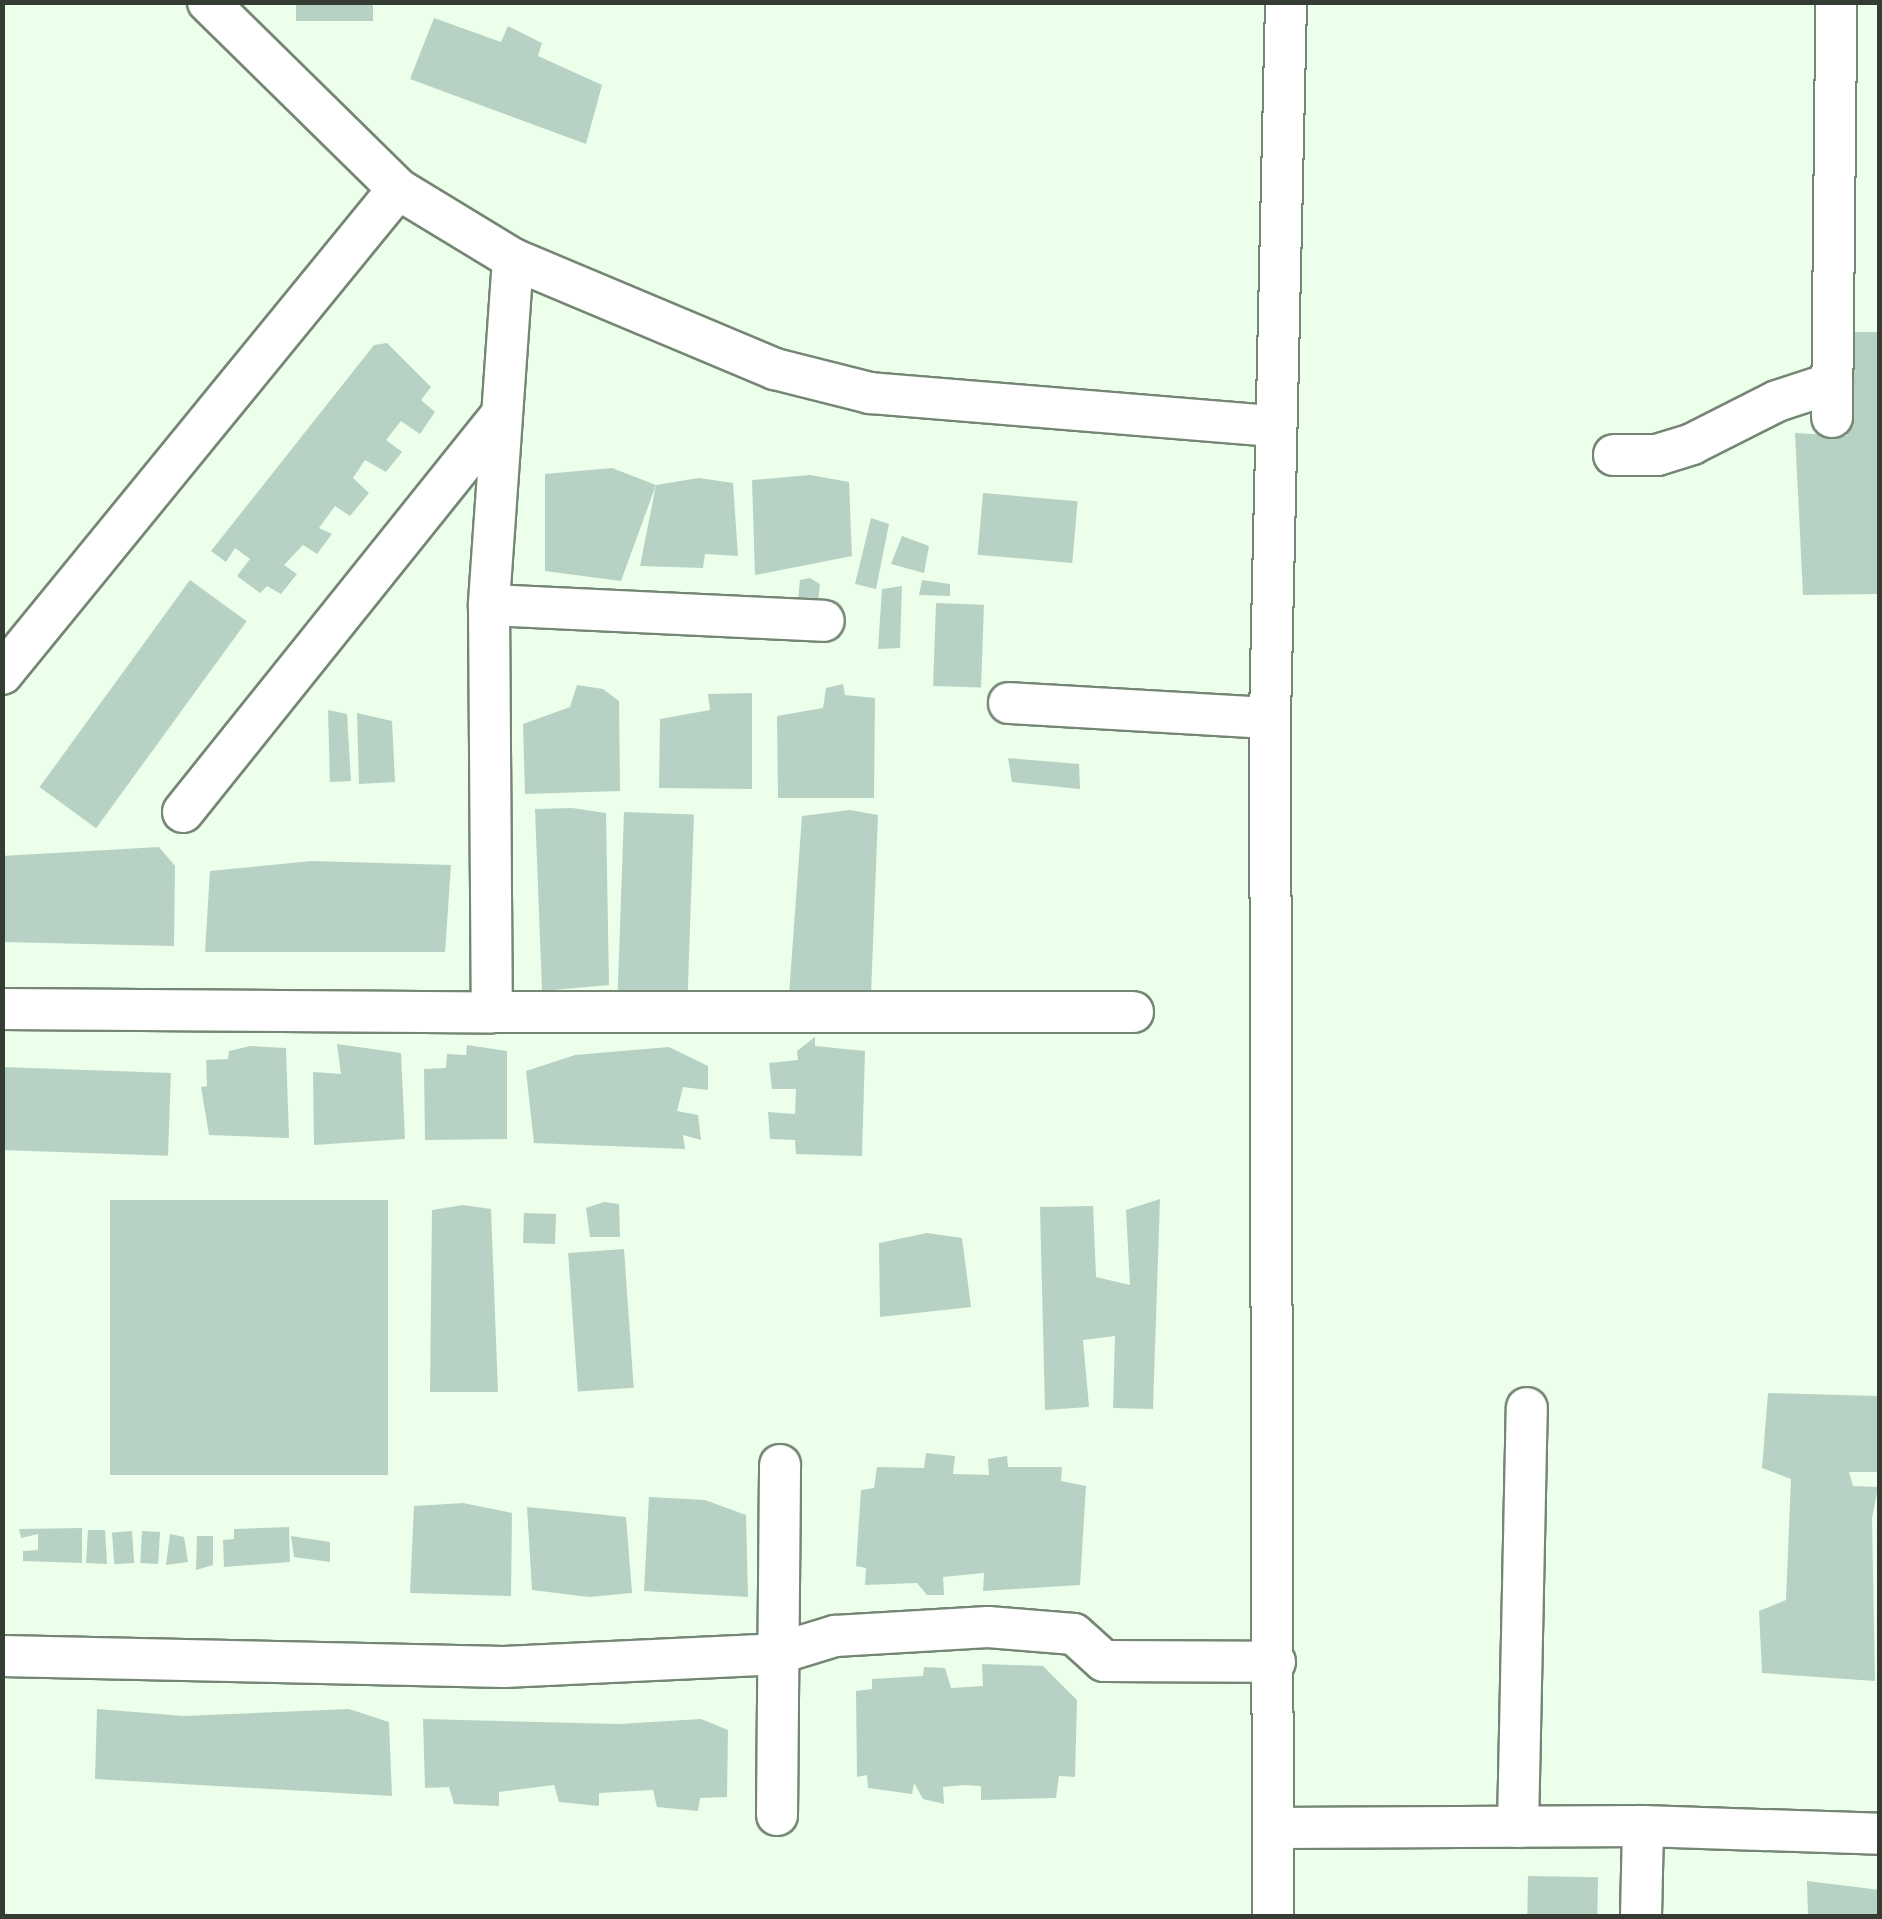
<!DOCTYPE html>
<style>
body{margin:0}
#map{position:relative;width:1882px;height:1919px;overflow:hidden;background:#ebffea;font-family:Literata,serif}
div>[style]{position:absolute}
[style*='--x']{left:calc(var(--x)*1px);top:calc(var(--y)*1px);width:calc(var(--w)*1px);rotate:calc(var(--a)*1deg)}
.building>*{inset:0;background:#b7d2c5;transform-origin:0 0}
.roads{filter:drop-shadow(2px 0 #758774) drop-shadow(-2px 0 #758774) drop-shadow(0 2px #758774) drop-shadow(0 -2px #758774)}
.minor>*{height:40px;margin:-20px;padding:0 20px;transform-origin:20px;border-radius:20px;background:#fff}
span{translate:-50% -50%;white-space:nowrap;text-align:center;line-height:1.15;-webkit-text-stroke:8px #ebffea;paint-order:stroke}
.frame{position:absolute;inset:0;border:5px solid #343c34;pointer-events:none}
</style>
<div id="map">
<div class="building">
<i style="left:296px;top:2px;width:77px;height:19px"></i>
<i style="clip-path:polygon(434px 18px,501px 42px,508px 26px,542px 43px,538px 56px,602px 85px,586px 144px,410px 79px)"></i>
<i style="clip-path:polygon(1849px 332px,1880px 332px,1880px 594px,1803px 595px,1795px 433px,1847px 436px)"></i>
<i style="clip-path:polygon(387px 343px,431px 387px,421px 400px,435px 412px,420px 434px,401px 421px,386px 440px,402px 452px,386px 472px,365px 460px,353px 478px,369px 493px,350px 516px,335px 506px,319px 528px,332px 534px,317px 554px,303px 545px,284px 565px,297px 574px,281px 594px,267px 586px,260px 593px,237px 576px,250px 559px,235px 548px,226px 562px,211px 551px,374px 345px)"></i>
<i style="clip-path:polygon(612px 468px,656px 485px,621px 581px,545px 571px,545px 474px)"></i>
<i style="clip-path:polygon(810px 475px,849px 482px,852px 556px,755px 575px,752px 480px)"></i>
<i style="clip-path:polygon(699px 478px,733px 483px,738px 556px,705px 554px,703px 568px,640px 566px,656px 485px)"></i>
<i style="left:983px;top:493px;width:95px;height:62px;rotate:5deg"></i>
<i style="clip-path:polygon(871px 518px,889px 524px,876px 589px,855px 584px)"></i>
<i style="clip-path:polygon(902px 536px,929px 546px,924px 573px,891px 564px)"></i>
<i style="clip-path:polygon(810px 578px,820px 584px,818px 602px,798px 601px,800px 580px)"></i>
<i style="left:190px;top:580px;width:70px;height:256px;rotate:36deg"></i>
<i style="clip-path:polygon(922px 580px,950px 584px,950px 596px,919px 595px)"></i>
<i style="clip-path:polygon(902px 586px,900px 648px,878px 649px,882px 589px)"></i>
<i style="left:936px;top:603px;width:48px;height:83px;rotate:2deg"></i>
<i style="clip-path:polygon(843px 684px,845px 695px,875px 698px,874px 798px,778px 798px,777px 716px,823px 708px,826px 688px)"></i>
<i style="clip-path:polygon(577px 685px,603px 689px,619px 701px,620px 791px,525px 794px,523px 724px,570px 707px)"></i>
<i style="clip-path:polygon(752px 693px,752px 789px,659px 788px,660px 719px,710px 710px,708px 694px)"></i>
<i style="clip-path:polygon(328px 710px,347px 714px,351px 781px,330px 782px)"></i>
<i style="clip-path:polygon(357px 713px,392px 721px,395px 782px,359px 784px)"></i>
<i style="clip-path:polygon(1008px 758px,1079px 764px,1080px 789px,1012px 782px)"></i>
<i style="clip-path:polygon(572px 808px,606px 813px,609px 985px,542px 991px,535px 809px)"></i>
<i style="clip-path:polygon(850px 810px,878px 815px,871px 994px,789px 995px,802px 816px)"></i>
<i style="left:624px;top:812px;width:70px;height:180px;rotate:2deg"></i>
<i style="clip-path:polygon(159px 847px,175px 866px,174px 946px,2px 942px,2px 856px)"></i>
<i style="clip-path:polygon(311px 861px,451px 865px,445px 952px,205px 952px,210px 871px)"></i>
<i style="clip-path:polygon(815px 1037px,815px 1046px,865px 1051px,862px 1156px,796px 1154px,795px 1140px,770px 1139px,768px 1112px,795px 1114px,796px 1089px,772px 1089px,769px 1063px,798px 1060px,797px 1051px)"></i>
<i style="clip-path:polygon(337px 1044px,401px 1053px,405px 1139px,314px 1145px,313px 1072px,341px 1074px)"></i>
<i style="clip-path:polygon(467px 1045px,507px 1051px,507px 1139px,425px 1140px,424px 1069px,446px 1068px,447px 1054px,466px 1055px)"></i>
<i style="clip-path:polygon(250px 1046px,286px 1048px,289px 1138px,209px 1135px,201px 1087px,207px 1086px,206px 1060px,228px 1059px,229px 1051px)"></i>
<i style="clip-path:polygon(669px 1047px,708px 1066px,708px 1090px,683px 1087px,677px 1111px,698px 1115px,701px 1140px,683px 1135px,685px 1149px,534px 1143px,526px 1071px,575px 1055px)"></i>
<i style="left:2px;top:1067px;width:169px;height:83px;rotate:2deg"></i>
<i style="clip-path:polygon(1160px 1199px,1153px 1409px,1113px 1408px,1115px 1336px,1083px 1340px,1089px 1407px,1045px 1410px,1040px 1207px,1093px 1206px,1096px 1277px,1130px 1285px,1126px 1210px)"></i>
<i style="left:110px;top:1200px;width:278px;height:275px"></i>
<i style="clip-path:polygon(604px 1202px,619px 1204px,620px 1237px,590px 1237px,586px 1208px)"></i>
<i style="clip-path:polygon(463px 1205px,491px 1209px,498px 1392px,430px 1392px,432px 1210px)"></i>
<i style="left:524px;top:1213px;width:32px;height:30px;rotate:2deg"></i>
<i style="clip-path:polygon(927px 1233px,962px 1238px,971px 1307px,880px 1317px,879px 1243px)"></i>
<i style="left:624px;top:1249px;width:139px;height:56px;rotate:86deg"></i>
<i style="clip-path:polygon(1768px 1393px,1880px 1396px,1880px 1472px,1849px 1472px,1853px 1486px,1878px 1487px,1872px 1518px,1875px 1681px,1762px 1673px,1759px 1611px,1786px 1600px,1791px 1479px,1762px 1468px)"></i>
<i style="clip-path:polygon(926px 1453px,955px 1456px,953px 1474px,989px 1475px,988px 1459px,1007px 1456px,1008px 1467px,1062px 1467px,1061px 1481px,1086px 1486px,1080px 1585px,983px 1591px,984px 1573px,943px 1577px,944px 1595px,927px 1595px,917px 1583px,865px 1585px,866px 1568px,856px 1566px,861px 1490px,874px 1488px,877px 1467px,924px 1468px)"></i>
<i style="clip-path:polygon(649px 1497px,705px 1500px,746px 1515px,748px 1597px,644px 1591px)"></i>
<i style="clip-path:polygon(463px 1503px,512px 1513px,511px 1596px,410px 1593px,414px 1506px)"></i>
<i style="clip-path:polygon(527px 1507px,626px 1517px,632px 1593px,589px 1597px,532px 1590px)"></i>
<i style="clip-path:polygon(289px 1527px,290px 1562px,224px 1567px,223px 1540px,234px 1539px,234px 1529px)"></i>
<i style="clip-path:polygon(82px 1528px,82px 1563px,23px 1561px,23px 1551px,38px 1550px,38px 1534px,21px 1538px,19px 1529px)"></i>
<i style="clip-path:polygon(88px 1530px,105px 1530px,107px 1564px,86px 1563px)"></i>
<i style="left:132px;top:1531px;width:32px;height:20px;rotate:86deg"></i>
<i style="left:142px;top:1531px;width:18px;height:32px;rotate:3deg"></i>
<i style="clip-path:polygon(170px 1534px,184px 1537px,188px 1562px,166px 1565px)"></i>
<i style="clip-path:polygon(197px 1536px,213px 1536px,213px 1565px,196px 1570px)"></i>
<i style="clip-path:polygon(291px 1536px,330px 1542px,330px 1562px,294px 1557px)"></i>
<i style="clip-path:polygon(982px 1664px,1043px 1666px,1077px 1700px,1075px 1777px,1059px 1776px,1056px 1798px,981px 1800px,981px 1786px,964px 1785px,943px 1787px,944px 1804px,923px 1799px,914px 1783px,912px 1794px,868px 1788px,867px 1775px,857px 1777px,856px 1691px,872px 1689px,872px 1679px,923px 1676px,924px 1667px,945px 1668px,951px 1688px,983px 1686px)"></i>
<i style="clip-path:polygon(97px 1709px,184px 1716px,349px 1709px,389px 1722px,392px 1796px,95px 1779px)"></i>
<i style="clip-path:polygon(423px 1719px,619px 1724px,701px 1719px,728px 1730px,727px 1797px,700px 1798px,698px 1811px,657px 1807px,653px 1790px,599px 1793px,599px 1806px,559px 1802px,554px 1785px,499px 1792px,499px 1806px,454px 1804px,449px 1787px,425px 1788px)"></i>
<i style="left:1528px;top:1876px;width:70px;height:40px;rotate:1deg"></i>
<i style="clip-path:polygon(1807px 1881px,1880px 1890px,1880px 1916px,1808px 1916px)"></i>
</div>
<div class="roads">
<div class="minor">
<i style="--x:208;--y:2;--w:267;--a:44.5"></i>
<i style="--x:398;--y:189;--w:135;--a:31.3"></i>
<i style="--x:513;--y:259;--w:284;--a:22.8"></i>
<i style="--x:775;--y:369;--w:98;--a:14.2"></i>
<i style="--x:870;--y:393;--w:403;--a:4.7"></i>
<i style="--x:513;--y:259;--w:347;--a:94"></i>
<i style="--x:489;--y:605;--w:407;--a:89.6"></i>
<i style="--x:492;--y:1012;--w:641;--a:0"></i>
<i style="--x:1832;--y:417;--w:415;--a:-89.4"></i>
<i style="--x:1614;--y:455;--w:43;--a:0"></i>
<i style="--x:1657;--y:455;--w:37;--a:-17"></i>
<i style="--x:1692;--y:444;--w:95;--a:-26.8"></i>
<i style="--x:1777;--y:401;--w:58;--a:-18.1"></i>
<i style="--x:489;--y:605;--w:335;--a:2.7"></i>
<i style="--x:2;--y:674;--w:626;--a:-50.77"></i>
<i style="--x:1009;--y:703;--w:261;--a:3.3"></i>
<i style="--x:183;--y:812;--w:510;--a:-51.29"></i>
<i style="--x:2;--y:1009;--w:490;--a:0.4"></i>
<i style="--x:2;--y:1656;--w:502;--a:1.26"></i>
<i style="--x:504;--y:1667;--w:272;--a:-2.7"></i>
<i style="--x:776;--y:1654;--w:62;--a:-17"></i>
<i style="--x:835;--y:1636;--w:153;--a:-3.4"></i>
<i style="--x:988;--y:1627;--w:86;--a:4.7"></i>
<i style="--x:1074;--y:1634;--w:40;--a:42"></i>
<i style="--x:1104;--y:1661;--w:171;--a:0.3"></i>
<i style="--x:777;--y:1815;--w:350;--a:-89.5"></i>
<i style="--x:1518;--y:1827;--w:419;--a:-88.8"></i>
<i style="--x:1277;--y:1828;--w:366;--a:-0.3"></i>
<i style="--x:1643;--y:1826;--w:237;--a:1.9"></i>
<i style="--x:1273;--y:1916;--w:1198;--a:-90.14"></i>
<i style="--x:1270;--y:718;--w:716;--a:-88.72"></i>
<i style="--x:1641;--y:1916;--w:90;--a:-88.7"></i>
</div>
</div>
<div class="frame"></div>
</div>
